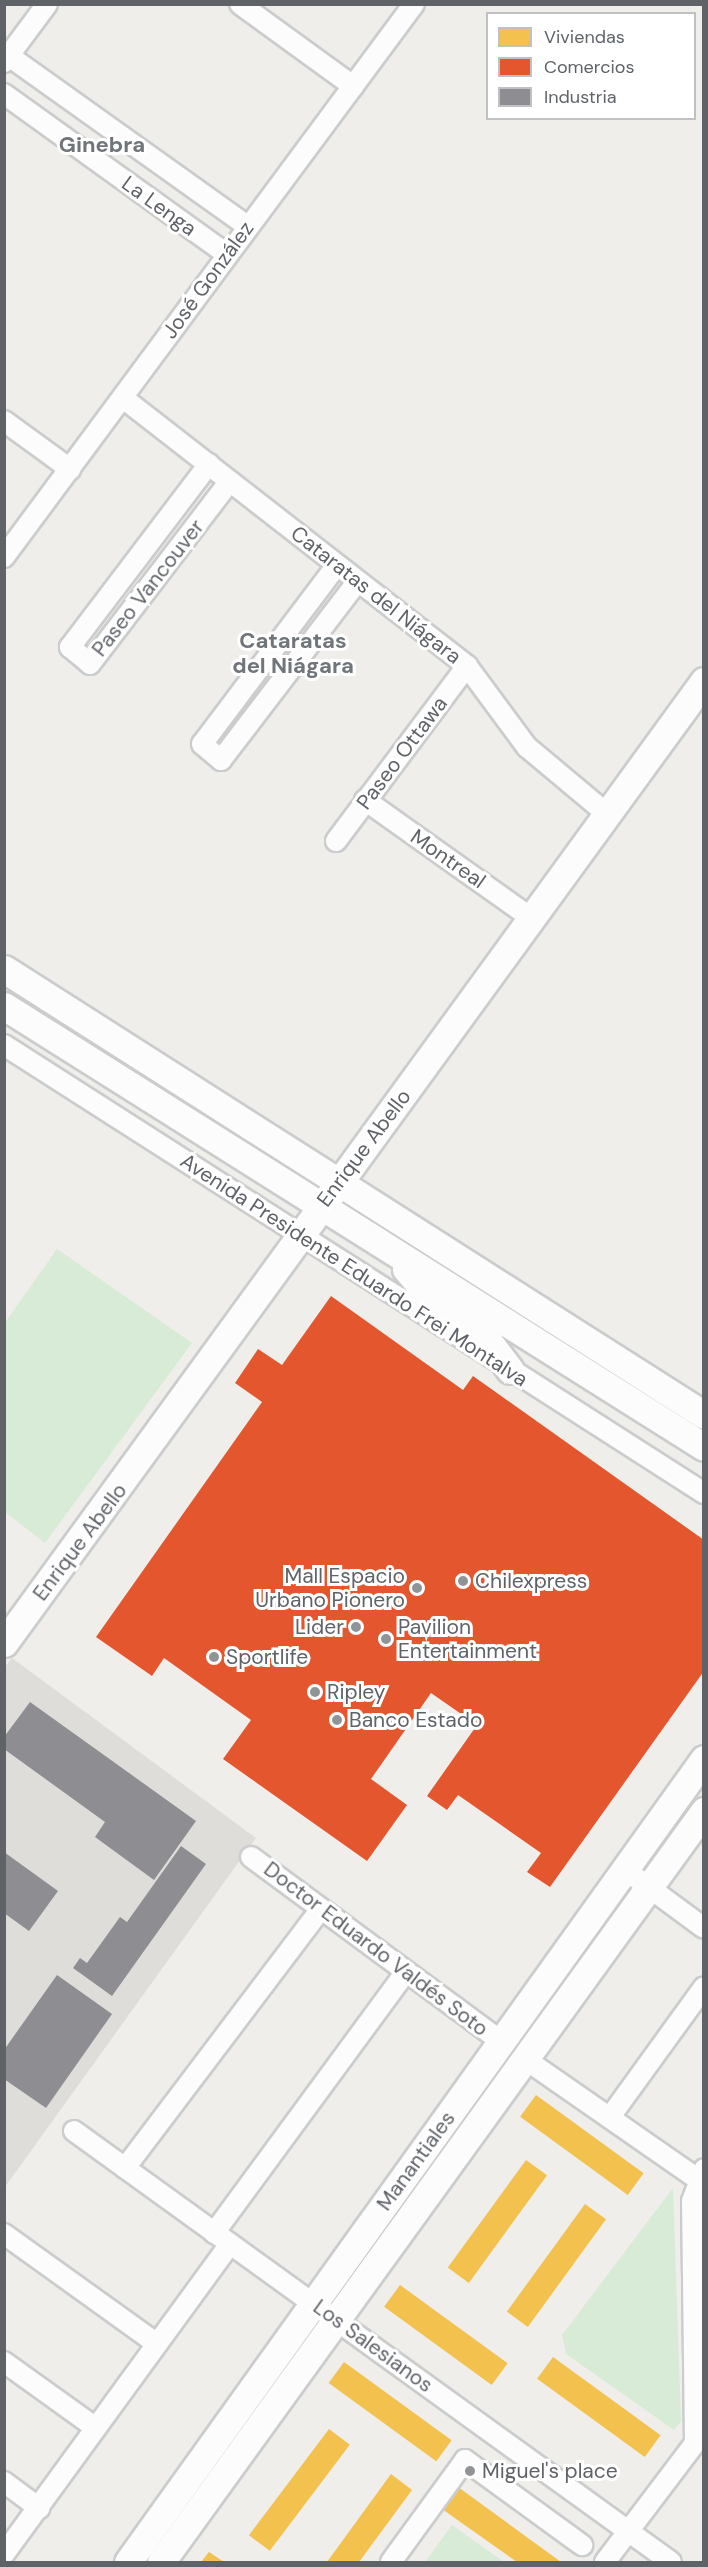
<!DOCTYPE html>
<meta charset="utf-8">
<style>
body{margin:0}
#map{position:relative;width:708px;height:2567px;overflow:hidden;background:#efeeea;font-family:"DM Sans",sans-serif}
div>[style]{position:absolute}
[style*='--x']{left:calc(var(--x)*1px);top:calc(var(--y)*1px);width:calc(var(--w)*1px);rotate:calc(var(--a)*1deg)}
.industrial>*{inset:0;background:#dfddda}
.green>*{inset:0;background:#d8ebd6}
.homes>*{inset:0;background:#f2c14e;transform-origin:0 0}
.shops>*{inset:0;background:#e4572e}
.industry>*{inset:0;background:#8d8d92}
.roads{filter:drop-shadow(2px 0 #cbcccc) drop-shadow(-2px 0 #cbcccc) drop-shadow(0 2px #cbcccc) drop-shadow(0 -2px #cbcccc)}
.street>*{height:20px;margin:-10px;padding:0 10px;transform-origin:10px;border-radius:10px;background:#fdfcfc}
.secondary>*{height:27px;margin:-13.5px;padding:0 13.5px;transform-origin:13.5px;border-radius:13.5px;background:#fdfcfc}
.dots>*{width:16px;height:16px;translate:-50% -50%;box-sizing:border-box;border:3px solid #fff;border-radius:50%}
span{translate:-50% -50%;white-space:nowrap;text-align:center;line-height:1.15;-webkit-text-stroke:6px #fff;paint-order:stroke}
.street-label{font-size:21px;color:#5f6368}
.poi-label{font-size:21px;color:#5f6368}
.right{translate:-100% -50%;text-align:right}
.left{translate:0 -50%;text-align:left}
.neighbourhood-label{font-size:22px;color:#70757a;font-weight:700}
.frame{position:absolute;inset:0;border:6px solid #5f6368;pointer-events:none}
.legend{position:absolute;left:486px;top:12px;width:210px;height:108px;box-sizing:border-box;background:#fff;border:2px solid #bfc1c3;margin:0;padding:8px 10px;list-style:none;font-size:18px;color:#5f6368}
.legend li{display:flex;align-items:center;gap:12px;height:30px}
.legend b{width:30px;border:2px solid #bfc1c3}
</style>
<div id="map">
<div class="industrial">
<i style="clip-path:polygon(12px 1658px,256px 1838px,5px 2187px,4px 1668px)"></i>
</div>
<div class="green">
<i style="clip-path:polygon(57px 1249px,192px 1343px,45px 1543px,5px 1512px,4px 1324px)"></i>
<i style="clip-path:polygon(673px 2188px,681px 2421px,674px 2430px,566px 2354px,562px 2335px)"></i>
<i style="clip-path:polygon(452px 2525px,504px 2562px,425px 2562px)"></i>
</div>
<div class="homes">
<i style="left:536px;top:2095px;width:133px;height:27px;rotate:36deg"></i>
<i style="left:526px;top:2160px;width:26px;height:133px;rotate:36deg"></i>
<i style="left:585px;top:2204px;width:26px;height:133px;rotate:36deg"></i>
<i style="left:400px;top:2285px;width:133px;height:27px;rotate:36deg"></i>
<i style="left:553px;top:2357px;width:133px;height:27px;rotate:36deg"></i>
<i style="left:344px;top:2362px;width:133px;height:26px;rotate:36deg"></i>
<i style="left:329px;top:2429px;width:26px;height:133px;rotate:37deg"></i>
<i style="clip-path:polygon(391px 2474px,412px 2490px,359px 2562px,327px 2562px)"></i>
<i style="clip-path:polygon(458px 2487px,561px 2562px,517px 2562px,442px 2509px)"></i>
<i style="clip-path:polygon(209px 2552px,224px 2562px,201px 2562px)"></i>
</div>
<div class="shops">
<i style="clip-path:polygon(331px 1296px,463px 1390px,473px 1376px,704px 1540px,704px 1671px,550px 1887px,527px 1872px,541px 1853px,458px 1795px,447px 1810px,427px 1796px,477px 1725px,431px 1693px,371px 1779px,407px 1805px,367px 1861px,223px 1759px,251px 1720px,164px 1658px,152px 1676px,96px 1637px,262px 1402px,235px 1383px,258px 1349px,282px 1365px)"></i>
</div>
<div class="industry">
<i style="clip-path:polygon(30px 1702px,196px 1821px,154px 1880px,95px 1837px,105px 1822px,4px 1749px,4px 1737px)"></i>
<i style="clip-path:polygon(181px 1846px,206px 1864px,112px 1996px,73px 1968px,80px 1958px,87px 1963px,120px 1917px,127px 1922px)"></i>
<i style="clip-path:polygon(4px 1852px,58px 1891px,29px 1931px,4px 1913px)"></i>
<i style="clip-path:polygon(57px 1975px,112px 2014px,46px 2108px,4px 2079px,4px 2050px)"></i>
</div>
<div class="roads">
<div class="street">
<i style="--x:240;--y:4;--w:140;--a:36"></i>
<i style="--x:9;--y:56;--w:292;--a:35.5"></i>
<i style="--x:4;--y:62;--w:72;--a:-53.4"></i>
<i style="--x:4;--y:94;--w:274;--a:35.7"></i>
<i style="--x:123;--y:398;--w:436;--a:37.9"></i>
<i style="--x:467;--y:666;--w:101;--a:53.5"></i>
<i style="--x:527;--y:747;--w:104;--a:39.9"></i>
<i style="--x:4;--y:421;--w:82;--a:36"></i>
<i style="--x:209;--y:464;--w:230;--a:127.2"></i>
<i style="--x:70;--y:647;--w:26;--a:40"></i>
<i style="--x:90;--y:664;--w:230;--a:-52.6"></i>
<i style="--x:4;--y:557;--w:688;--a:-53.45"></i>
<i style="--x:337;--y:565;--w:224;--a:127"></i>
<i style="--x:202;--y:744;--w:25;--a:40"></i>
<i style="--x:221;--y:760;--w:225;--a:-52.6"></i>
<i style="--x:365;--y:800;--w:204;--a:35.4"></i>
<i style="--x:336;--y:841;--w:219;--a:-53.2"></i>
<i style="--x:4;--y:1045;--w:831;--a:32.62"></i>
<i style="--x:251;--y:1857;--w:310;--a:36.4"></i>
<i style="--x:624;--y:1869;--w:99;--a:36.4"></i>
<i style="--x:525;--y:2059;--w:208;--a:34.8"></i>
<i style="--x:610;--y:2117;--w:160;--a:-54.1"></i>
<i style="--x:74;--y:2131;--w:736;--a:35.83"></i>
<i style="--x:125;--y:2168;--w:325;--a:-52.9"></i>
<i style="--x:214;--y:2233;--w:321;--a:-53.7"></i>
<i style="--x:4;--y:2234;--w:188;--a:35.7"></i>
<i style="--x:4;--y:2362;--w:113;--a:35.7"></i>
<i style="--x:4;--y:2482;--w:44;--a:36.6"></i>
<i style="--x:4;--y:2554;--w:384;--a:-53.9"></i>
<i style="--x:391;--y:2562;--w:126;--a:-54"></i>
<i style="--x:465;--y:2460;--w:145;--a:36"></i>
<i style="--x:605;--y:2562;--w:149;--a:-52.9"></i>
<i style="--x:695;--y:2443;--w:242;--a:-90.7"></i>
<i style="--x:692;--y:2201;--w:34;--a:-69"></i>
</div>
<div class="secondary">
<i style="--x:4;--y:969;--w:830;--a:32.5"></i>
<i style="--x:4;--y:1006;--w:827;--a:32.21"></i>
<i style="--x:406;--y:1269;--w:28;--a:49"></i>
<i style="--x:424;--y:1290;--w:83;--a:38.7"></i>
<i style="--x:489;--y:1342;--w:35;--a:53"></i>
<i style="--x:4;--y:1643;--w:1190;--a:-53.96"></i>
<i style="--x:128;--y:2562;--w:988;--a:-54.35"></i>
<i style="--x:161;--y:2562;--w:927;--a:-54.13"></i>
</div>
</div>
<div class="dots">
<i style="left:463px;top:1581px;background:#919496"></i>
<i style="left:417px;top:1588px;background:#919496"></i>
<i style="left:356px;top:1627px;background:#919496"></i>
<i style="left:386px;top:1639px;background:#919496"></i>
<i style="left:214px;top:1657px;background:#919496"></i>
<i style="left:315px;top:1692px;background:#919496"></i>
<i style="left:337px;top:1720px;background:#919496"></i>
<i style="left:470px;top:2471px;background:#919496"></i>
</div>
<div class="street-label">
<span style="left:159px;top:206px;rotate:36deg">La Lenga</span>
<span style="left:208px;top:280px;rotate:-54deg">José González</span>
<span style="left:148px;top:588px;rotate:-52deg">Paseo Vancouver</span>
<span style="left:376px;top:595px;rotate:38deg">Cataratas del Niágara</span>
<span style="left:402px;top:753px;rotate:-53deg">Paseo Ottawa</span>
<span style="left:448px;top:859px;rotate:35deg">Montreal</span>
<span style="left:364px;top:1148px;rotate:-53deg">Enrique Abello</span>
<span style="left:354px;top:1270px;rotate:33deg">Avenida Presidente Eduardo Frei Montalva</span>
<span style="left:80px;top:1542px;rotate:-53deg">Enrique Abello</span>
<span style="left:376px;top:1949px;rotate:37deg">Doctor Eduardo Valdés Soto</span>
<span style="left:416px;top:2161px;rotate:-54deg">Manantiales</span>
<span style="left:373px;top:2346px;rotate:36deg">Los Salesianos</span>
</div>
<div class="poi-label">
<span class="right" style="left:405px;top:1588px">Mall Espacio<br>Urbano Pionero</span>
<span class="left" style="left:475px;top:1581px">Chilexpress</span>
<span class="right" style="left:344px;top:1627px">Lider</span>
<span class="left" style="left:398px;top:1639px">Pavilion<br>Entertainment</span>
<span class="left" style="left:226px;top:1657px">Sportlife</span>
<span class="left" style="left:327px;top:1692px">Ripley</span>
<span class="left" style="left:349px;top:1720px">Banco Estado</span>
<span class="left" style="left:482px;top:2471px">Miguel's place</span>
</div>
<div class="neighbourhood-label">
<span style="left:102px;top:145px">Ginebra</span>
<span style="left:293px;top:653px">Cataratas<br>del Niágara</span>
</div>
<div class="frame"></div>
<ul class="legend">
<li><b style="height:16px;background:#f2c14e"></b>Viviendas</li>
<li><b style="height:16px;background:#e4572e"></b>Comercios</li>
<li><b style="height:16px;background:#8d8d92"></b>Industria</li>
</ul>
</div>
